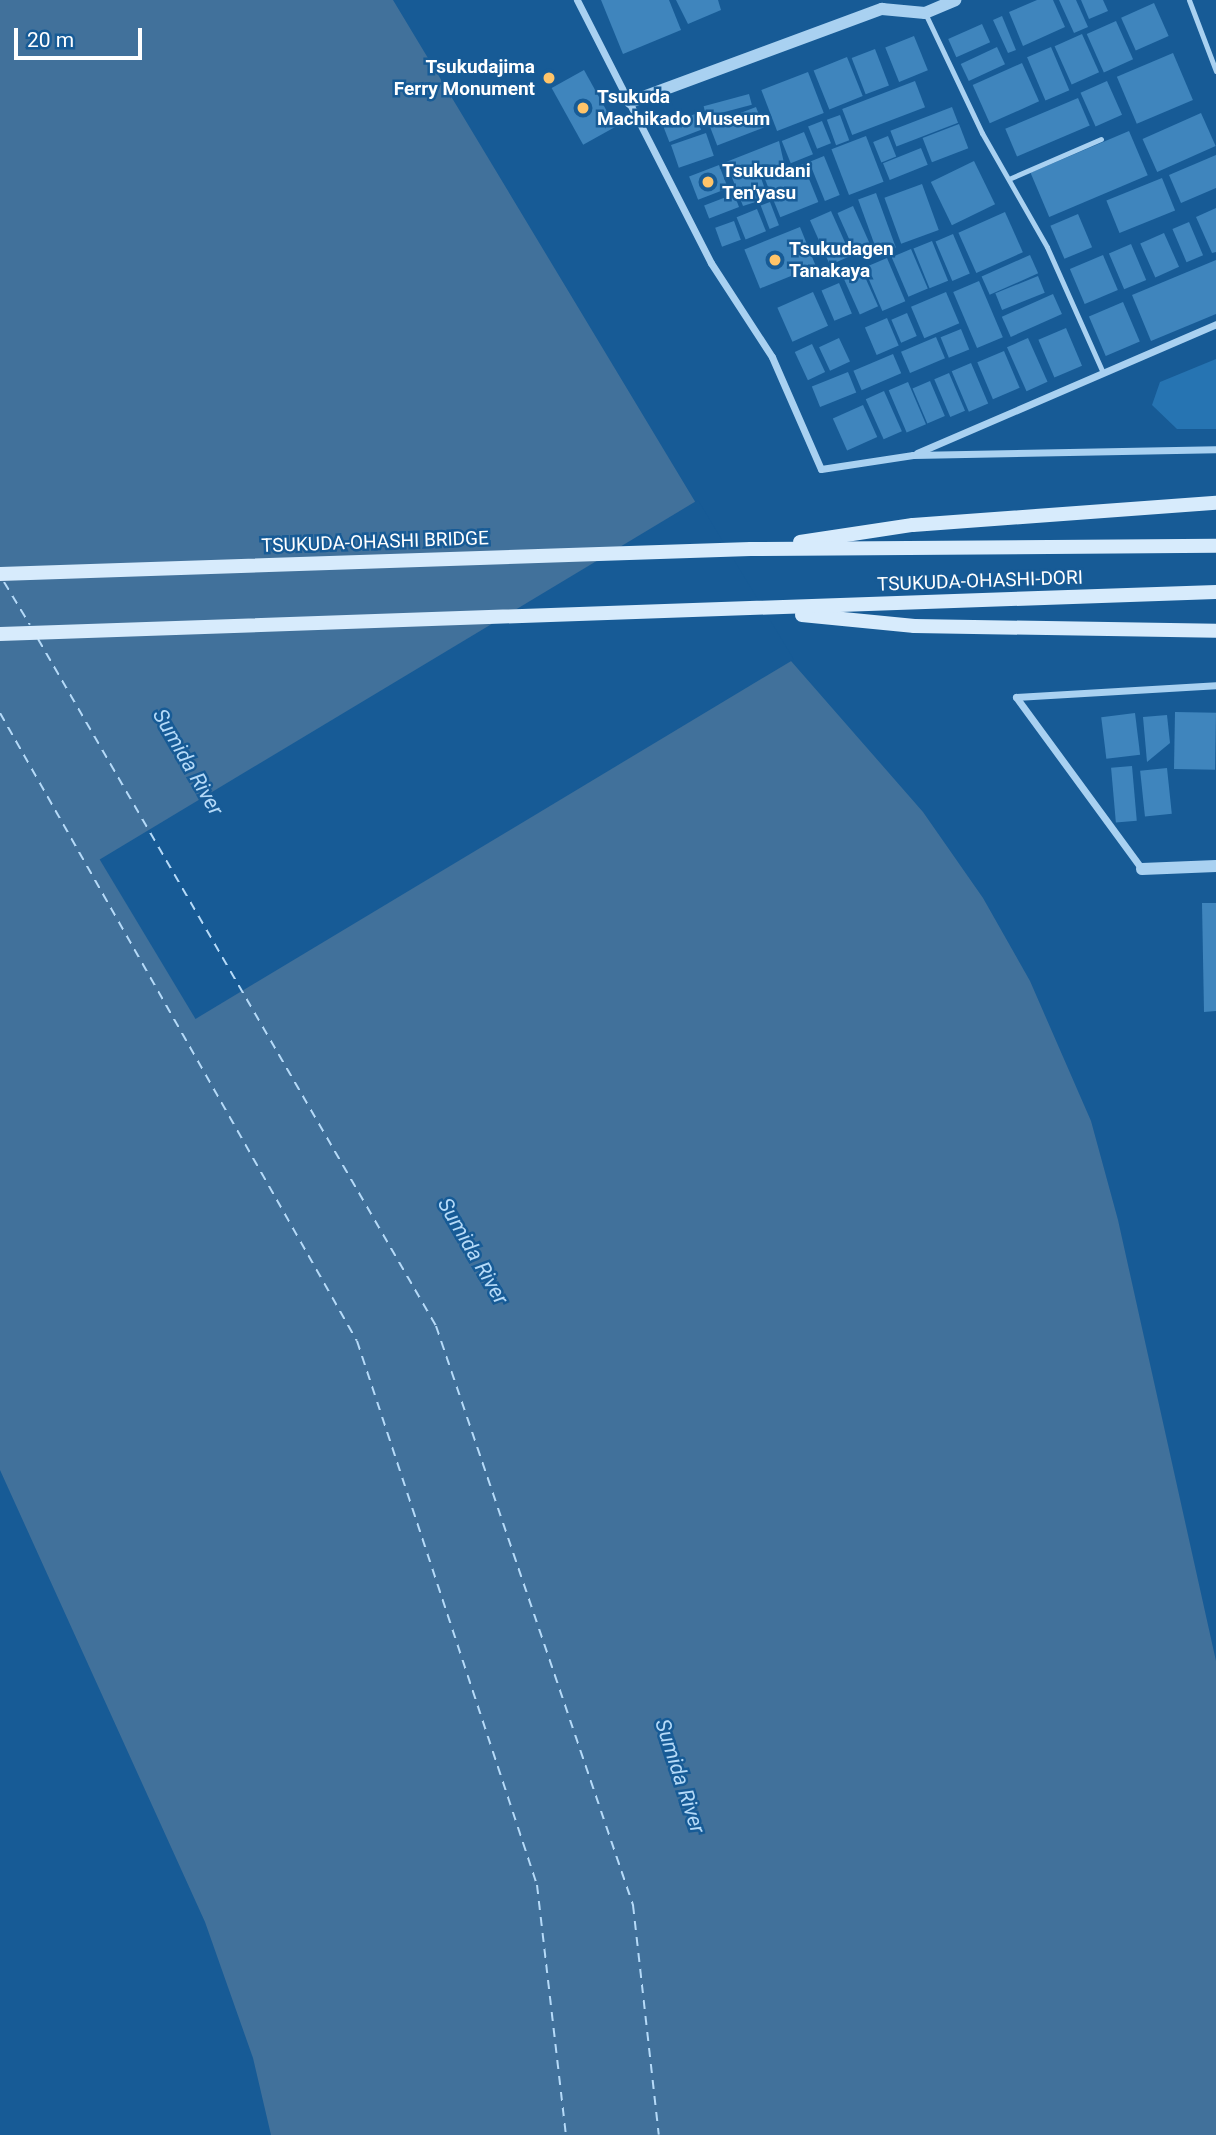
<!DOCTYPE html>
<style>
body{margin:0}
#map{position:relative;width:1216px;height:2135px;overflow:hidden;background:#175b96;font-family:Roboto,sans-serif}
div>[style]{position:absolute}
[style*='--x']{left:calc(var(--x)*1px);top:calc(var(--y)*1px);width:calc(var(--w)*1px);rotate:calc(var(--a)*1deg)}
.green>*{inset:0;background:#2674b2}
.water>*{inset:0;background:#41719b}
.pier>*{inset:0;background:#175b96;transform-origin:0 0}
.ferry>*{height:2px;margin-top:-1px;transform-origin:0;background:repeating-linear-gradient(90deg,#b5daf8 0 9px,transparent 0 16px)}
.building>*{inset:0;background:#3f85bd;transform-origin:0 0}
.service>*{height:5px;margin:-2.5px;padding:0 2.5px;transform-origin:2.5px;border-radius:2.5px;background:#a9d1f1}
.minor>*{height:7px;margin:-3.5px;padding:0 3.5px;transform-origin:3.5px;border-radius:3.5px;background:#a9d1f1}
.tertiary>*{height:12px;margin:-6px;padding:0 6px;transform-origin:6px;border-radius:6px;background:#a9d1f1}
.secondary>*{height:14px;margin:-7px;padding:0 7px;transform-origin:7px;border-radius:7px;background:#d7ebfc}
.dots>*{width:19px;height:19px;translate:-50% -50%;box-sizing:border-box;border:4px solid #175b96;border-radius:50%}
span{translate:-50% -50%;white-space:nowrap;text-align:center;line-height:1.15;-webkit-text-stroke:5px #175b96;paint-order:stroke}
.poi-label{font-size:19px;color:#fff;font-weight:700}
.right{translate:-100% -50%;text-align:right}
.left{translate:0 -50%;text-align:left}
.street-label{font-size:19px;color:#fff}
.water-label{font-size:21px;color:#b5daf8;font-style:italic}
.scale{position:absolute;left:14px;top:28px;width:128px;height:32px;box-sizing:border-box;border:4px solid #fff;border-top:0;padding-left:9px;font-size:21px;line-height:24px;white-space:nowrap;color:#fff;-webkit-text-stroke:5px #175b96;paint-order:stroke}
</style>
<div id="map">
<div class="green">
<i style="clip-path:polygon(1216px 359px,1216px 429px,1177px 429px,1152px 405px,1160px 382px)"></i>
</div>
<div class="water">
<i style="clip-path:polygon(0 0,393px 0,791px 661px,923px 812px,983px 898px,1030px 981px,1091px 1121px,1118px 1220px,1216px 1661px,1216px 2135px,271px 2135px,253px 2058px,205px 1922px,0 1470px)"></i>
</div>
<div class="pier">
<i style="left:698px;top:500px;width:186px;height:698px;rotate:59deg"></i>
</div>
<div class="ferry">
<i style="--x:4;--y:582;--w:50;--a:58.8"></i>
<i style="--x:38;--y:639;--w:794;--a:59.91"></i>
<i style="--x:436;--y:1326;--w:612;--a:71.21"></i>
<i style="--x:633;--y:1905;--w:231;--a:83.6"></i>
<i style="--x:0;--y:713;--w:722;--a:60.38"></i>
<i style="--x:357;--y:1341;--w:573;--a:71.69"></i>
<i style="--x:537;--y:1885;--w:252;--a:83.4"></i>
</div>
<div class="building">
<i style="clip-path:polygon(601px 0,669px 0,681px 30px,623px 54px)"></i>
<i style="clip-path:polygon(676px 0,718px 0,721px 10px,688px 24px)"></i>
<i style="clip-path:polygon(1037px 0,1053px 0,1065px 27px,1023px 46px,1009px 12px)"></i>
<i style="clip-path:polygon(1059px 0,1076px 0,1088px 27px,1074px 33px)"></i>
<i style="clip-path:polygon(1081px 0,1103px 0,1108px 11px,1089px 19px)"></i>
<i style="left:1154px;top:3px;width:36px;height:36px;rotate:66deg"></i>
<i style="clip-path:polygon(1002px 16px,1016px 50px,1008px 53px,993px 20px)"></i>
<i style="left:1116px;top:21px;width:42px;height:32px;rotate:66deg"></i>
<i style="left:982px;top:24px;width:20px;height:37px;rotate:66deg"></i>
<i style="left:1082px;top:34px;width:42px;height:30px;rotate:66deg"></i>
<i style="left:914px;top:36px;width:37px;height:31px;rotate:68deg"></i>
<i style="left:997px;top:47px;width:19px;height:40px;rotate:65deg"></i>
<i style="left:1051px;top:47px;width:47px;height:26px;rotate:67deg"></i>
<i style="left:875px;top:49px;width:39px;height:25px;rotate:69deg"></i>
<i style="left:1173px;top:53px;width:51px;height:61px;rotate:67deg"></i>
<i style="left:847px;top:57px;width:42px;height:36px;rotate:68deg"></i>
<i style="left:1022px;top:63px;width:42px;height:54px;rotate:66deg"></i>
<i style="left:584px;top:70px;width:65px;height:37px;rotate:61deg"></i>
<i style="left:808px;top:72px;width:44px;height:50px;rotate:69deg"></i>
<i style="left:915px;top:81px;width:28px;height:78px;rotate:69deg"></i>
<i style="left:1107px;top:81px;width:37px;height:29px;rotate:66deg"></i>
<i style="left:749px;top:94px;width:11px;height:47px;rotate:75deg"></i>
<i style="left:1078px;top:98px;width:30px;height:79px;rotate:67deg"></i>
<i style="left:756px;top:107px;width:22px;height:50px;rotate:69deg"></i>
<i style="left:952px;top:107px;width:17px;height:66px;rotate:69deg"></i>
<i style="left:1201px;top:113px;width:36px;height:64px;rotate:66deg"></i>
<i style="left:695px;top:114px;width:17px;height:34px;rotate:69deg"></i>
<i style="left:840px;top:115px;width:27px;height:14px;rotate:70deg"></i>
<i style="left:822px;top:121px;width:24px;height:15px;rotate:68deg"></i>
<i style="left:959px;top:124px;width:26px;height:39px;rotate:69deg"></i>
<i style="left:1129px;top:131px;width:48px;height:107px;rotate:67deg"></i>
<i style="left:804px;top:132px;width:24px;height:24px;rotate:68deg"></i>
<i style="left:706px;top:133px;width:24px;height:37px;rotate:71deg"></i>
<i style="left:866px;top:136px;width:49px;height:37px;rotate:69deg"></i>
<i style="left:888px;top:136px;width:22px;height:16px;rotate:68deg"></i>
<i style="clip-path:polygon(779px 141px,784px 163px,759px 172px,768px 198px,743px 206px,726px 162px)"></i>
<i style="left:921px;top:148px;width:18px;height:41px;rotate:68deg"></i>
<i style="clip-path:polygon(1216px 155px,1216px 188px,1181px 203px,1169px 175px)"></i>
<i style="left:824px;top:156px;width:42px;height:16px;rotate:68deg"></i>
<i style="left:974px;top:161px;width:48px;height:48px;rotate:64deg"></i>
<i style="left:803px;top:164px;width:41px;height:41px;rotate:68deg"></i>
<i style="left:719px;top:165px;width:25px;height:32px;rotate:69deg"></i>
<i style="left:1162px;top:178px;width:35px;height:60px;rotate:68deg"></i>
<i style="left:922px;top:184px;width:49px;height:40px;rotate:70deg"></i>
<i style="left:876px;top:193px;width:58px;height:19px;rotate:70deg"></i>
<i style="left:734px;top:194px;width:14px;height:32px;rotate:69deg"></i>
<i style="left:770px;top:202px;width:25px;height:10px;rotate:69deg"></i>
<i style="left:853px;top:206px;width:47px;height:17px;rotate:66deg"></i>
<i style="clip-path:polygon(1216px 208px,1216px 252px,1212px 253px,1196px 217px)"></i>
<i style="left:757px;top:209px;width:24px;height:22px;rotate:68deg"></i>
<i style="left:831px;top:211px;width:49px;height:23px;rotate:66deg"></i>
<i style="left:1005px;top:212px;width:44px;height:51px;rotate:66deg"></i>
<i style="left:1078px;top:214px;width:36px;height:30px;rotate:67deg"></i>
<i style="left:734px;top:221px;width:20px;height:20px;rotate:70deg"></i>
<i style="left:1189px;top:222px;width:36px;height:18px;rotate:67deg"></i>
<i style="left:800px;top:227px;width:42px;height:60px;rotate:68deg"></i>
<i style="left:1164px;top:233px;width:37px;height:26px;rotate:66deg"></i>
<i style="left:953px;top:234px;width:43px;height:19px;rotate:67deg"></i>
<i style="left:932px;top:241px;width:43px;height:20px;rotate:68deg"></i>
<i style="left:1131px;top:244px;width:39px;height:24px;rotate:67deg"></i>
<i style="left:911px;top:249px;width:43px;height:21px;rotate:67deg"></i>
<i style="left:1030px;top:255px;width:20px;height:53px;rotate:66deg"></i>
<i style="left:1103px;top:255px;width:38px;height:36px;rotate:67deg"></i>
<i style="left:887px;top:258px;width:47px;height:25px;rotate:67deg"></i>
<i style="clip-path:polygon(1216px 260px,1216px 314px,1151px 341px,1132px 295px)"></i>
<i style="left:861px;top:268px;width:42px;height:20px;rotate:66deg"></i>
<i style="left:1038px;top:276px;width:18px;height:46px;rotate:68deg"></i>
<i style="left:979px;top:281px;width:61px;height:28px;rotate:67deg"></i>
<i style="left:839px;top:283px;width:33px;height:19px;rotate:67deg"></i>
<i style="left:813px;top:292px;width:37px;height:39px;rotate:66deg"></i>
<i style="left:946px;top:292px;width:34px;height:38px;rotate:67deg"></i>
<i style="left:1053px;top:294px;width:22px;height:56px;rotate:66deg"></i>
<i style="left:1123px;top:302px;width:43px;height:37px;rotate:67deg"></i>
<i style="left:907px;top:313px;width:25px;height:17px;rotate:67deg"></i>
<i style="left:887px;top:318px;width:30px;height:24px;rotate:67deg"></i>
<i style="left:1066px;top:328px;width:41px;height:30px;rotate:67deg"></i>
<i style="left:961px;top:329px;width:22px;height:22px;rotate:68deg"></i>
<i style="left:936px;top:337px;width:23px;height:38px;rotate:67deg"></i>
<i style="left:839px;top:338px;width:26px;height:22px;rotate:65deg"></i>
<i style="left:1028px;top:338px;width:48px;height:23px;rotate:66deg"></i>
<i style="left:812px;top:344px;width:31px;height:19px;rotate:65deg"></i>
<i style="left:1004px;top:351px;width:40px;height:29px;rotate:67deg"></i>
<i style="left:893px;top:354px;width:21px;height:43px;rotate:67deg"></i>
<i style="left:971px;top:363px;width:44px;height:21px;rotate:67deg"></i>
<i style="left:848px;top:372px;width:22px;height:39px;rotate:68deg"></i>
<i style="left:949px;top:373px;width:41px;height:16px;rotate:67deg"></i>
<i style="left:930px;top:381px;width:38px;height:19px;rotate:67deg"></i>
<i style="left:908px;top:382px;width:46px;height:21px;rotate:67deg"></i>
<i style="left:884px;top:391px;width:44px;height:20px;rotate:66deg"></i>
<i style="left:863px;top:405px;width:35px;height:33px;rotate:66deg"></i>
<i style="left:1175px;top:712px;width:41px;height:57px;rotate:1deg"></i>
<i style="left:1135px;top:713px;width:42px;height:34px;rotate:83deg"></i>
<i style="clip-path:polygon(1167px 715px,1170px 743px,1147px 762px,1143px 717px)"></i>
<i style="left:1132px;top:766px;width:55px;height:21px;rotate:85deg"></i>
<i style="left:1167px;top:768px;width:46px;height:27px;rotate:84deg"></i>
<i style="clip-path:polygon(1202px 903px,1216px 903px,1216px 1011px,1204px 1012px)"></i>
</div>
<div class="service">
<i style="--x:1189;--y:0;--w:76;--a:69.2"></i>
<i style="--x:925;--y:13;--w:133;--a:64.6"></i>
<i style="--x:982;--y:133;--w:131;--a:60.3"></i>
<i style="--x:1047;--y:247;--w:138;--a:66"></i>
<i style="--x:1011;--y:178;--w:98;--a:-23.4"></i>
</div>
<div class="minor">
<i style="--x:577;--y:0;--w:295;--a:63"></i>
<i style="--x:711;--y:263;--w:112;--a:57"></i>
<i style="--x:772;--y:357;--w:122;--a:66.4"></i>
<i style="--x:821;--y:469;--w:93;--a:-8.7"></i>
<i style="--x:913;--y:455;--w:303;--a:-1.1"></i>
<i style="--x:917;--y:453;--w:326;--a:-23.3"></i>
<i style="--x:1016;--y:697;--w:213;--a:53.8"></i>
<i style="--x:1016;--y:697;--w:200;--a:-3.4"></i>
</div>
<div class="tertiary">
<i style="--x:630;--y:102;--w:269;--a:-20.3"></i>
<i style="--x:882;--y:9;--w:43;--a:5.3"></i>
<i style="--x:925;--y:13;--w:33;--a:-23"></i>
<i style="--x:1142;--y:869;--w:74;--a:-2.3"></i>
</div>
<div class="secondary">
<i style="--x:800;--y:542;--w:114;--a:-8.6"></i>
<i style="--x:913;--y:525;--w:304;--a:-4.2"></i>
<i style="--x:0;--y:574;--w:751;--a:-1.91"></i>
<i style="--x:751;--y:549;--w:465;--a:-0.4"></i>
<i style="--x:802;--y:615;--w:113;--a:5.6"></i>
<i style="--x:914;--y:626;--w:302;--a:0.9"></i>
<i style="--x:0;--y:634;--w:1217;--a:-1.98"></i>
</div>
<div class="dots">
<i style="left:549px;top:78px;background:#ffc469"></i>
<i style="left:583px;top:108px;background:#ffc469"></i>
<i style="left:708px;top:182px;background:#ffc469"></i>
<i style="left:775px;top:260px;background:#ffc469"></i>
</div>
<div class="poi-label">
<span class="right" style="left:535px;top:78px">Tsukudajima<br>Ferry Monument</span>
<span class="left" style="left:597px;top:108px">Tsukuda<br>Machikado Museum</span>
<span class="left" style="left:722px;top:182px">Tsukudani<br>Ten'yasu</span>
<span class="left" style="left:789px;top:260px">Tsukudagen<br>Tanakaya</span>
</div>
<div class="street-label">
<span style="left:375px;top:542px;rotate:-2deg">TSUKUDA-OHASHI BRIDGE</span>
<span style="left:980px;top:581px;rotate:-2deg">TSUKUDA-OHASHI-DORI</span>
</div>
<div class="water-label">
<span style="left:188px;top:762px;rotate:60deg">Sumida River</span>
<span style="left:473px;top:1251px;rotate:60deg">Sumida River</span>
<span style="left:680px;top:1776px;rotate:72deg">Sumida River</span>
</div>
<div class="scale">20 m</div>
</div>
